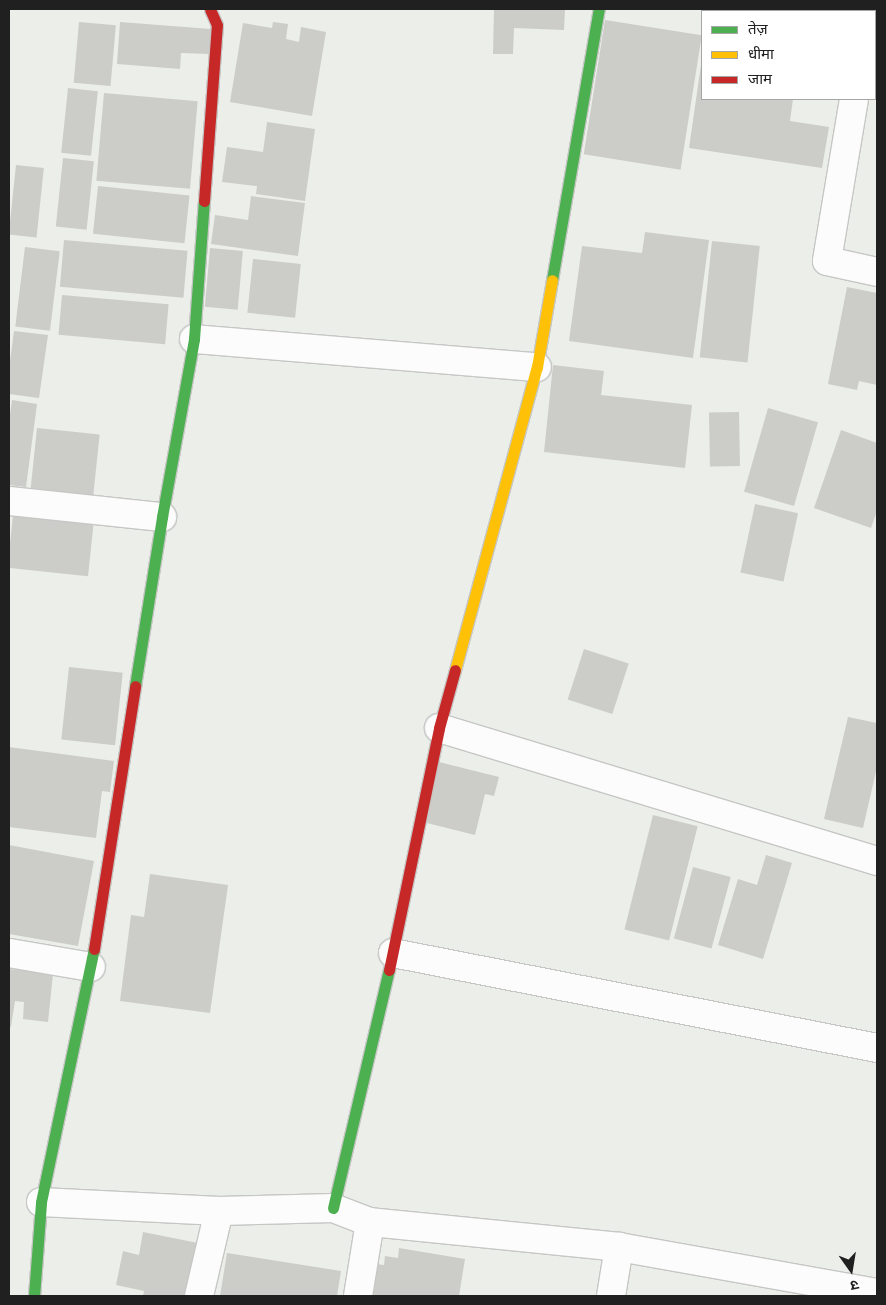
<!DOCTYPE html>
<meta charset="utf-8">
<style>
body{margin:0}
#map{position:relative;width:886px;height:1305px;overflow:hidden;background:#eceee9;font-family:Rubik,"Noto Sans Devanagari",sans-serif}
div>[style]{position:absolute}
[style*='--x']{left:calc(var(--x)*1px);top:calc(var(--y)*1px);width:calc(var(--w)*1px);rotate:calc(var(--a)*1deg)}
.building>*{inset:0;background:#cccdc8;transform-origin:0 0}
.roads{filter:drop-shadow(1px 0 #c6c7c5) drop-shadow(-1px 0 #c6c7c5) drop-shadow(0 1px #c6c7c5) drop-shadow(0 -1px #c6c7c5)}
.street>*{height:28px;margin:-14px;padding:0 14px;transform-origin:14px;border-radius:14px;background:#fcfcfc}
.fast>*{height:11px;margin:-5.5px;padding:0 5.5px;transform-origin:5.5px;border-radius:5.5px;background:#4caf50}
.slow>*{height:11px;margin:-5.5px;padding:0 5.5px;transform-origin:5.5px;border-radius:5.5px;background:#ffc107}
.jam>*{height:11px;margin:-5.5px;padding:0 5.5px;transform-origin:5.5px;border-radius:5.5px;background:#c62828}
span{translate:-50% -50%;white-space:nowrap;text-align:center;line-height:1.15;-webkit-text-stroke:4.5px #fff;paint-order:stroke}
.frame{position:absolute;inset:0;border:10px solid #202020;pointer-events:none}
.legend{position:absolute;left:701px;top:10px;width:175px;height:90px;box-sizing:border-box;background:#fff;border:1px solid #a6a6a6;margin:0;padding:6px 9px;list-style:none;font-size:15px;color:#202020}
.legend li{display:flex;align-items:center;gap:10px;height:25px}
.legend b{width:25px;border:1px solid #a6a6a6}
.north{position:absolute;left:826px;top:1245px;width:50px;height:50px;-webkit-text-stroke:4px #fff;paint-order:stroke;rotate:167deg;font-size:14px;font-weight:700;line-height:20px;text-align:center;color:#202020}
.north::after{content:'';display:block;margin:auto;width:18px;height:22px;background:#202020;clip-path:polygon(50% 0,100% 100%,50% 72%,0 100%)}
</style>
<div id="map">
<div class="building">
<i style="clip-path:polygon(494px 9px,565px 9px,564px 30px,514px 28px,513px 54px,493px 54px)"></i>
<i style="left:796px;top:9px;width:63px;height:2px"></i>
<i style="left:605px;top:20px;width:98px;height:136px;rotate:9deg"></i>
<i style="left:79px;top:22px;width:37px;height:61px;rotate:5deg"></i>
<i style="clip-path:polygon(120px 22px,211px 29px,209px 54px,181px 53px,180px 69px,117px 64px)"></i>
<i style="clip-path:polygon(273px 22px,288px 24px,286px 39px,299px 42px,301px 27px,326px 32px,312px 116px,230px 102px,243px 23px,272px 28px)"></i>
<i style="clip-path:polygon(701px 65px,702px 99px,793px 99px,790px 121px,829px 127px,822px 168px,689px 148px)"></i>
<i style="left:68px;top:88px;width:30px;height:65px;rotate:6deg"></i>
<i style="left:104px;top:93px;width:94px;height:88px;rotate:5deg"></i>
<i style="clip-path:polygon(267px 122px,315px 129px,305px 201px,256px 194px,257px 186px,222px 182px,227px 147px,263px 152px)"></i>
<i style="left:63px;top:158px;width:31px;height:69px;rotate:6deg"></i>
<i style="left:16px;top:165px;width:28px;height:70px;rotate:6deg"></i>
<i style="left:98px;top:186px;width:92px;height:48px;rotate:6deg"></i>
<i style="clip-path:polygon(251px 196px,305px 203px,298px 256px,211px 244px,215px 215px,248px 220px)"></i>
<i style="clip-path:polygon(645px 232px,709px 240px,693px 358px,569px 341px,582px 246px,642px 253px)"></i>
<i style="left:64px;top:240px;width:124px;height:47px;rotate:5deg"></i>
<i style="left:712px;top:241px;width:48px;height:117px;rotate:6deg"></i>
<i style="left:25px;top:247px;width:35px;height:80px;rotate:7deg"></i>
<i style="left:210px;top:248px;width:33px;height:59px;rotate:5deg"></i>
<i style="left:253px;top:259px;width:48px;height:54px;rotate:6deg"></i>
<i style="clip-path:polygon(847px 287px,877px 293px,877px 385px,859px 381px,857px 390px,828px 384px)"></i>
<i style="left:62px;top:295px;width:107px;height:40px;rotate:5deg"></i>
<i style="clip-path:polygon(14px 331px,48px 335px,39px 398px,9px 394px,9px 369px)"></i>
<i style="clip-path:polygon(553px 365px,604px 371px,601px 395px,692px 405px,685px 468px,544px 452px)"></i>
<i style="clip-path:polygon(12px 400px,37px 404px,26px 487px,9px 485px,9px 422px)"></i>
<i style="left:768px;top:408px;width:52px;height:87px;rotate:16deg"></i>
<i style="left:739px;top:412px;width:54px;height:30px;rotate:89deg"></i>
<i style="left:37px;top:428px;width:63px;height:61px;rotate:6deg"></i>
<i style="clip-path:polygon(841px 430px,877px 443px,877px 511px,871px 528px,814px 508px)"></i>
<i style="left:755px;top:504px;width:44px;height:70px;rotate:12deg"></i>
<i style="left:13px;top:515px;width:81px;height:53px;rotate:6deg"></i>
<i style="left:584px;top:649px;width:47px;height:53px;rotate:18deg"></i>
<i style="left:69px;top:667px;width:54px;height:73px;rotate:6deg"></i>
<i style="clip-path:polygon(848px 717px,877px 723px,877px 767px,863px 828px,824px 819px)"></i>
<i style="clip-path:polygon(9px 747px,114px 761px,110px 792px,102px 791px,96px 838px,9px 827px)"></i>
<i style="clip-path:polygon(439px 762px,499px 777px,494px 796px,485px 794px,475px 835px,423px 822px)"></i>
<i style="left:653px;top:815px;width:46px;height:118px;rotate:14deg"></i>
<i style="clip-path:polygon(9px 845px,94px 861px,78px 946px,9px 934px)"></i>
<i style="clip-path:polygon(766px 855px,792px 863px,763px 959px,718px 945px,738px 879px,757px 885px)"></i>
<i style="left:693px;top:867px;width:39px;height:74px;rotate:15deg"></i>
<i style="clip-path:polygon(150px 874px,228px 885px,210px 1013px,120px 1001px,131px 915px,144px 917px)"></i>
<i style="clip-path:polygon(9px 969px,53px 974px,48px 1022px,23px 1019px,24px 1002px,15px 1001px,11px 1027px,9px 1026px)"></i>
<i style="clip-path:polygon(143px 1232px,198px 1243px,187px 1296px,143px 1296px,144px 1291px,116px 1285px,123px 1251px,139px 1255px)"></i>
<i style="clip-path:polygon(399px 1248px,465px 1259px,459px 1296px,371px 1295px,376px 1264px,384px 1265px,385px 1256px,398px 1258px)"></i>
<i style="clip-path:polygon(227px 1253px,341px 1271px,337px 1296px,220px 1296px)"></i>
</div>
<div class="roads">
<div class="street">
<i style="--x:854;--y:99;--w:164;--a:99.5"></i>
<i style="--x:827;--y:261;--w:51;--a:12.4"></i>
<i style="--x:194;--y:339;--w:344;--a:4.7"></i>
<i style="--x:9;--y:501;--w:154;--a:6"></i>
<i style="--x:439;--y:728;--w:458;--a:16.9"></i>
<i style="--x:9;--y:953;--w:83;--a:9.7"></i>
<i style="--x:393;--y:953;--w:493;--a:11.1"></i>
<i style="--x:41;--y:1202;--w:178;--a:2.9"></i>
<i style="--x:219;--y:1211;--w:114;--a:-1.5"></i>
<i style="--x:333;--y:1208;--w:40;--a:21"></i>
<i style="--x:370;--y:1222;--w:250;--a:5.7"></i>
<i style="--x:619;--y:1247;--w:262;--a:10.1"></i>
<i style="--x:199;--y:1296;--w:87;--a:-76.8"></i>
<i style="--x:358;--y:1296;--w:75;--a:-80.8"></i>
<i style="--x:611;--y:1296;--w:50;--a:-80.7"></i>
</div>
<div class="fast">
<i style="--x:552;--y:280;--w:275;--a:-80.2"></i>
<i style="--x:135;--y:686;--w:171;--a:-80.9"></i>
<i style="--x:162;--y:517;--w:181;--a:-79.8"></i>
<i style="--x:194;--y:339;--w:138;--a:-85.9"></i>
<i style="--x:333;--y:1208;--w:244;--a:-76.8"></i>
<i style="--x:34;--y:1296;--w:94;--a:-85.7"></i>
<i style="--x:41;--y:1202;--w:258;--a:-78.2"></i>
</div>
<div class="slow">
<i style="--x:455;--y:670;--w:314;--a:-74.9"></i>
<i style="--x:537;--y:367;--w:88;--a:-80.2"></i>
</div>
<div class="jam">
<i style="--x:204;--y:201;--w:176;--a:-85.8"></i>
<i style="--x:217;--y:25;--w:17;--a:-114"></i>
<i style="--x:94;--y:949;--w:266;--a:-81.1"></i>
<i style="--x:389;--y:970;--w:247;--a:-78.3"></i>
<i style="--x:439;--y:728;--w:60;--a:-74.6"></i>
</div>
</div>
<div class="frame"></div>
<ul class="legend">
<li><b style="height:6px;background:#4caf50"></b>तेज़</li>
<li><b style="height:6px;background:#ffc107"></b>धीमा</li>
<li><b style="height:6px;background:#c62828"></b>जाम</li>
</ul>
<div class="north">उ</div>
</div>
